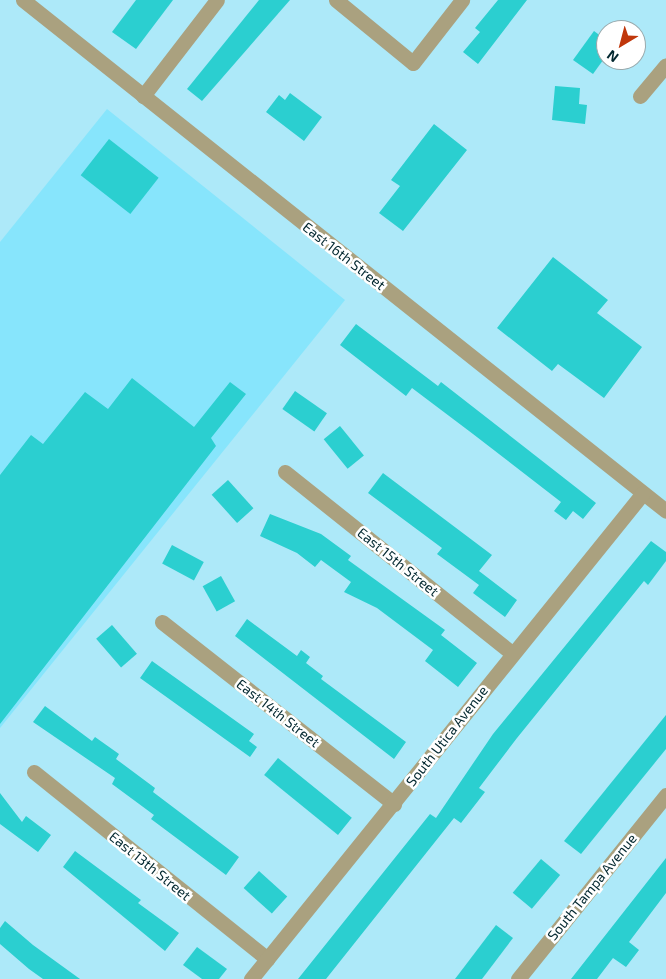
<!DOCTYPE html>
<style>
body{margin:0}
#map{position:relative;width:666px;height:979px;overflow:hidden;background:#ade9f9;font-family:"Exo 2",sans-serif}
div>[style]{position:absolute}
[style*='--x']{left:calc(var(--x)*1px);top:calc(var(--y)*1px);width:calc(var(--w)*1px);rotate:calc(var(--a)*1deg)}
.built>*{inset:0;background:#87e5fc}
.building>*{inset:0;background:#2bcfd0;transform-origin:0 0}
.minor>*{height:15px;margin:-7.5px;padding:0 7.5px;transform-origin:7.5px;border-radius:7.5px;background:#aaa17f}
span{translate:-50% -50%;white-space:nowrap;text-align:center;line-height:1.15;-webkit-text-stroke:5px #fff;paint-order:stroke}
.street-label{font-size:14px;color:#02272f}
.north{position:absolute;left:596px;top:20px;width:50px;height:50px;box-sizing:border-box;background:#fff;border:1px solid #9aa9ac;border-radius:50%;rotate:217deg;font-size:14px;font-weight:700;line-height:20px;text-align:center;color:#02272f}
.north::after{content:'';display:block;margin:auto;width:18px;height:22px;background:#c0370b;clip-path:polygon(50% 0,100% 100%,50% 72%,0 100%)}
</style>
<div id="map">
<div class="built">
<i style="clip-path:polygon(107px 109px,345px 300px,0 728px,0 242px)"></i>
</div>
<div class="building">
<i style="clip-path:polygon(136px 0,173px 0,136px 49px,112px 32px)"></i>
<i style="clip-path:polygon(259px 0,290px 0,202px 101px,187px 89px)"></i>
<i style="clip-path:polygon(498px 0,527px 0,478px 64px,463px 52px,480px 32px,475px 28px)"></i>
<i style="clip-path:polygon(594px 31px,606px 40px,606px 56px,593px 74px,573px 60px)"></i>
<i style="clip-path:polygon(555px 86px,580px 88px,579px 104px,587px 105px,585px 124px,552px 120px)"></i>
<i style="clip-path:polygon(290px 93px,322px 117px,304px 141px,266px 112px,279px 95px,285px 100px)"></i>
<i style="clip-path:polygon(434px 124px,467px 150px,403px 231px,379px 213px,400px 186px,391px 180px)"></i>
<i style="left:109px;top:139px;width:63px;height:46px;rotate:38deg"></i>
<i style="clip-path:polygon(553px 257px,608px 300px,597px 313px,642px 347px,604px 398px,558px 364px,552px 371px,497px 328px)"></i>
<i style="clip-path:polygon(356px 324px,438px 386px,441px 382px,596px 503px,583px 519px,573px 511px,566px 520px,554px 511px,561px 502px,473px 434px,412px 388px,406px 396px,340px 345px)"></i>
<i style="clip-path:polygon(132px 378px,194px 427px,230px 382px,246px 394px,211px 438px,216px 446px,0 724px,0 475px,31px 435px,43px 444px,85px 392px,108px 409px)"></i>
<i style="left:295px;top:391px;width:39px;height:22px;rotate:35deg"></i>
<i style="left:340px;top:426px;width:38px;height:21px;rotate:51deg"></i>
<i style="clip-path:polygon(383px 473px,492px 555px,479px 571px,517px 600px,505px 617px,473px 593px,479px 585px,437px 554px,442px 548px,368px 493px)"></i>
<i style="left:228px;top:480px;width:38px;height:22px;rotate:48deg"></i>
<i style="clip-path:polygon(270px 514px,321px 534px,351px 556px,348px 560px,445px 630px,441px 635px,477px 663px,458px 687px,425px 661px,433px 650px,377px 608px,344px 592px,351px 582px,321px 560px,315px 567px,297px 553px,260px 536px)"></i>
<i style="clip-path:polygon(651px 541px,666px 552px,666px 561px,648px 585px,644px 581px,517px 738px,479px 788px,485px 792px,461px 823px,454px 818px,326px 979px,298px 979px,430px 814px,436px 818px,493px 734px)"></i>
<i style="left:172px;top:545px;width:36px;height:21px;rotate:28deg"></i>
<i style="left:221px;top:576px;width:29px;height:21px;rotate:61deg"></i>
<i style="clip-path:polygon(247px 619px,297px 656px,301px 650px,310px 657px,306px 663px,323px 676px,321px 679px,406px 742px,394px 759px,235px 636px)"></i>
<i style="left:112px;top:625px;width:38px;height:21px;rotate:49deg"></i>
<i style="clip-path:polygon(152px 661px,254px 734px,249px 741px,257px 747px,250px 757px,140px 678px)"></i>
<i style="clip-path:polygon(45px 706px,92px 741px,95px 737px,119px 754px,116px 759px,155px 788px,153px 792px,239px 857px,226px 875px,151px 819px,154px 815px,112px 784px,115px 778px,33px 722px)"></i>
<i style="clip-path:polygon(666px 715px,666px 749px,581px 854px,564px 841px)"></i>
<i style="left:278px;top:758px;width:95px;height:22px;rotate:39deg"></i>
<i style="clip-path:polygon(0 793px,22px 822px,26px 816px,51px 835px,38px 852px,0 824px)"></i>
<i style="clip-path:polygon(75px 851px,141px 900px,138px 903px,179px 933px,165px 951px,63px 867px)"></i>
<i style="clip-path:polygon(666px 858px,666px 893px,629px 942px,639px 950px,626px 967px,613px 958px,597px 979px,571px 979px)"></i>
<i style="left:541px;top:859px;width:25px;height:44px;rotate:40deg"></i>
<i style="left:259px;top:871px;width:38px;height:23px;rotate:42deg"></i>
<i style="clip-path:polygon(5px 921px,33px 945px,80px 979px,43px 979px,29px 969px,0 944px,0 928px)"></i>
<i style="clip-path:polygon(496px 925px,513px 938px,482px 979px,455px 979px)"></i>
<i style="clip-path:polygon(197px 947px,227px 969px,219px 979px,202px 979px,183px 965px)"></i>
</div>
<div class="minor">
<i style="--x:23;--y:0;--w:821;--a:38.47"></i>
<i style="--x:336;--y:0;--w:99;--a:39.3"></i>
<i style="--x:413;--y:63;--w:80;--a:-52.1"></i>
<i style="--x:143;--y:96;--w:121;--a:-52.4"></i>
<i style="--x:640;--y:96;--w:40;--a:-50"></i>
<i style="--x:285;--y:472;--w:290;--a:38.6"></i>
<i style="--x:162;--y:622;--w:295;--a:38.1"></i>
<i style="--x:34;--y:772;--w:299;--a:38.7"></i>
<i style="--x:251;--y:979;--w:624;--a:-51.11"></i>
<i style="--x:518;--y:979;--w:236;--a:-51.2"></i>
</div>
<div class="street-label">
<span style="left:344px;top:256px;rotate:38deg">East 16th Street</span>
<span style="left:398px;top:562px;rotate:39deg">East 15th Street</span>
<span style="left:278px;top:713px;rotate:38deg">East 14th Street</span>
<span style="left:447px;top:736px;rotate:-52deg">South Utica Avenue</span>
<span style="left:150px;top:866px;rotate:39deg">East 13th Street</span>
<span style="left:592px;top:887px;rotate:-51deg">South Tampa Avenue</span>
</div>
<div class="north">N</div>
</div>
